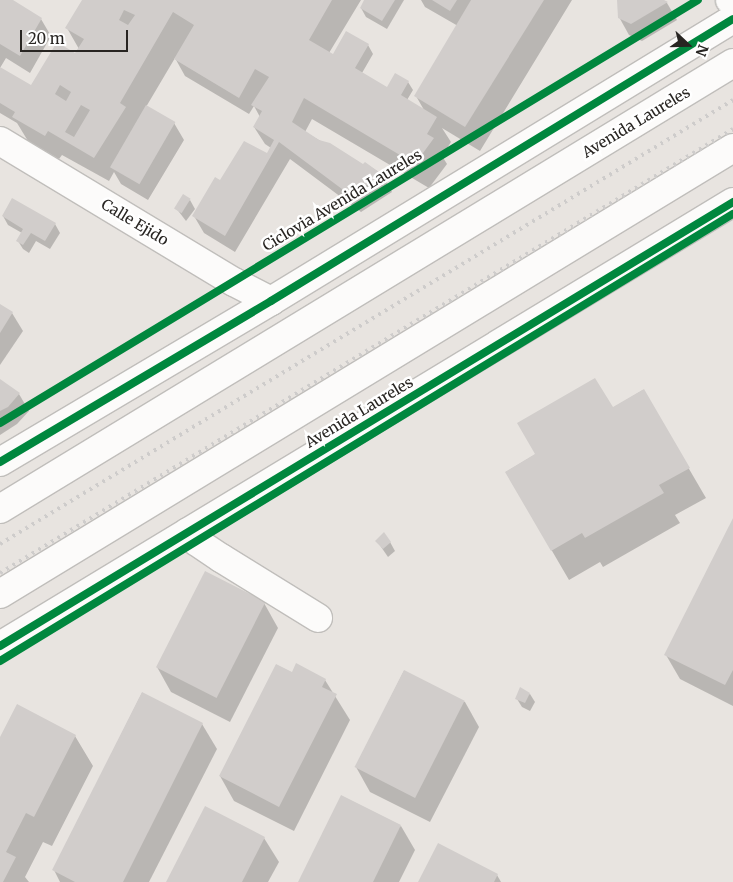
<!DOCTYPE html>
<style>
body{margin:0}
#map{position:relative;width:733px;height:882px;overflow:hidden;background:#e8e4e0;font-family:Merriweather,serif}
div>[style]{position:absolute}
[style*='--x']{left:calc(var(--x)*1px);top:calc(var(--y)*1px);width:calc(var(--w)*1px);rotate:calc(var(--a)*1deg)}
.shadow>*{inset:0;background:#0003}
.building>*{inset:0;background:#d1cdcb;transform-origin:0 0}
.roads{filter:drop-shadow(1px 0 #c0bebb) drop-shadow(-1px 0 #c0bebb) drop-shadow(0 1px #c0bebb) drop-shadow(0 -1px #c0bebb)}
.minor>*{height:28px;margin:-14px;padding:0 14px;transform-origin:14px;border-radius:14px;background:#fcfbfa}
.major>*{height:28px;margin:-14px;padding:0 14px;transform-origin:14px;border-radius:14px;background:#fcfbfa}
.rail>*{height:4px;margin-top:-2px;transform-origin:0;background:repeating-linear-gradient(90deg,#cecccb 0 2.5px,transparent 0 7.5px)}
.cycleway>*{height:8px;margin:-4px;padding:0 4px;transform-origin:4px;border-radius:4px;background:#00873e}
span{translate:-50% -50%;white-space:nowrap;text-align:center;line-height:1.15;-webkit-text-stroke:5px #fff;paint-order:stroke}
.street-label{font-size:15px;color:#282522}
.north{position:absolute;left:663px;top:20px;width:50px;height:50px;-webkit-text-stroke:4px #fff;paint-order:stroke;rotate:111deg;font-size:14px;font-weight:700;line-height:20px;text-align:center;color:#282522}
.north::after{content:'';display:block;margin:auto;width:18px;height:22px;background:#282522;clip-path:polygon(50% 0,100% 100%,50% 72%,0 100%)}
.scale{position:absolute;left:20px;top:30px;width:108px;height:22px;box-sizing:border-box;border:2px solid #282522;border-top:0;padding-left:6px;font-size:15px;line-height:18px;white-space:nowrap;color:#282522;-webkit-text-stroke:4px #fff;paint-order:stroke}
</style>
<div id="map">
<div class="shadow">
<i style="clip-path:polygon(0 0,11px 0,41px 19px,51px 36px,30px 73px,6px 58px,0 68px)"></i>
<i style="clip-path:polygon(83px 0,361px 0,329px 53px,333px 55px,368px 45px,373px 54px,362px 73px,388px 89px,408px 82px,413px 90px,407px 100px,424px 110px,416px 96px,458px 26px,425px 7px,421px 0,572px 0,480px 151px,442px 128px,451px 142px,442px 156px,447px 164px,429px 188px,312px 119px,305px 132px,364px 166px,365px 163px,383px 175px,392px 192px,361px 212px,290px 159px,235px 252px,204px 233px,194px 216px,220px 182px,268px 155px,271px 148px,265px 144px,254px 127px,260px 117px,254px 106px,249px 114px,185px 76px,175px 58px,146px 107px,174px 123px,184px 140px,148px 200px,121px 184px,114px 172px,109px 181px,62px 155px,59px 159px,28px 141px,17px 123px,0 113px,0 69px,32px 87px,76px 55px,79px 49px,67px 28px)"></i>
<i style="clip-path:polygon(366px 0,404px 0,387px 29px,366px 17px,361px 8px)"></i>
<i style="clip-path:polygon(618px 0,662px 0,667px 3px,677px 20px,642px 41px,629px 35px,619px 17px)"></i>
<i style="clip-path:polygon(190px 200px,195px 209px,186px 221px,176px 208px)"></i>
<i style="clip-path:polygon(3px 216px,55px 224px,60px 233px,50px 249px,36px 241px,29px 253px,23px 249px,18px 241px,22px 233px,8px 225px)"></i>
<i style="clip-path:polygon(0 306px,12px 313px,23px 331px,0 365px)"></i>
<i style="clip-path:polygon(0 381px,19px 394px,29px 411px,17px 424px,0 435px)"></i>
<i style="clip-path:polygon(643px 390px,706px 498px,675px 515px,680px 523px,603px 567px,600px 562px,569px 580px,506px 472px)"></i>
<i style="clip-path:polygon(733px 521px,733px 706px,680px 679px,666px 655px)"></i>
<i style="clip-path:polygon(377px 541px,390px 542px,395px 551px,388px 557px)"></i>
<i style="clip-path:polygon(264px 603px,278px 628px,230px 722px,171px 692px,157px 667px)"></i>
<i style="clip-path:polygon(404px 671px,465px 702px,479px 727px,430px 822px,370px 792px,356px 767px)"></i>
<i style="clip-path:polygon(292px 673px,325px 680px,350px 720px,294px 831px,234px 801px,220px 776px)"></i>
<i style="clip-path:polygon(142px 693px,202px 724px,217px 749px,149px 882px,60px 882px,54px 870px)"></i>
<i style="clip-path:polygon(530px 694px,535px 702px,530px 711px,522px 707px,517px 699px)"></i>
<i style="clip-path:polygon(75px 736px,93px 766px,52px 846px,43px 842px,25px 877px,29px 882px,0 882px,0 740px)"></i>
<i style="clip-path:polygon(401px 826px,415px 850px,399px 882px,299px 882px)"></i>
<i style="clip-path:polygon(264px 838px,279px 862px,268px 882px,168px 882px)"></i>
<i style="clip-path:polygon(497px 875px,501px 882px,420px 882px)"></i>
</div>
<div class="building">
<i style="clip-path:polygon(0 0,13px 0,42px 18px,20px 56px,0 44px)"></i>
<i style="clip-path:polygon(evenodd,82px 0,332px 0,309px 40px,333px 54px,346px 31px,369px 44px,355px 68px,387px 87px,395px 73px,409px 81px,401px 95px,437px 117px,427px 134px,434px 138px,415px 164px,304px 98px,292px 122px,319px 140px,330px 143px,363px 164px,365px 162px,383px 175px,350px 195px,279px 142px,225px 236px,192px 216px,215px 177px,220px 180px,244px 141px,267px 153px,274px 140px,253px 127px,262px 111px,251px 105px,269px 77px,255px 69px,239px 98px,174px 59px,194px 25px,173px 12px,120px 103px,126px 107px,94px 158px,48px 131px,45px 136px,12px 117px,15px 112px,0 103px,0 67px,31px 85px,57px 42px,75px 53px,84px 39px,65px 28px,82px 0,124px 10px,135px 15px,128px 25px,119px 20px,124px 10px,82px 0,60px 85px,71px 92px,66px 101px,55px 94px,60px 85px,82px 0,81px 105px,90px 110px,74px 137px,65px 132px,81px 105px)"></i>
<i style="clip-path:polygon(364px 0,395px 0,382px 21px,360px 8px)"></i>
<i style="clip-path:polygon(432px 0,457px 0,450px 11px)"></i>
<i style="clip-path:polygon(471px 0,544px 0,465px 127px,414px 96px)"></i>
<i style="clip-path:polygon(617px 0,664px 0,668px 2px,631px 24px,618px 18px)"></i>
<i style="left:146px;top:105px;width:34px;height:72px;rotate:30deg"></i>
<i style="left:183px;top:194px;width:9px;height:17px;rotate:32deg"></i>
<i style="clip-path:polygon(12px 198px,56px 223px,45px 241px,31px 233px,23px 245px,16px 241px,23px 229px,2px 216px)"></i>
<i style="clip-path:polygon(0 304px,13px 312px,0 333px)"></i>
<i style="clip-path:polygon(595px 378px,613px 407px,644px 389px,690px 468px,659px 485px,664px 493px,585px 538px,582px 533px,551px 551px,505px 472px,535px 454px,517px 423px)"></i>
<i style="clip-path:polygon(0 379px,20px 393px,8px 407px,0 411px)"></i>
<i style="clip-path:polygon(733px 518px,733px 670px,725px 685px,664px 655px)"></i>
<i style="clip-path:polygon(384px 532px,391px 542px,383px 549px,375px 541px)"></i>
<i style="left:205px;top:571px;width:68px;height:108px;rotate:27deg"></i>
<i style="clip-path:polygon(296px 663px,326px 679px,322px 687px,337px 694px,279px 807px,219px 776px,276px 664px,292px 672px)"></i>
<i style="left:404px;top:670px;width:68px;height:109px;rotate:27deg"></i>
<i style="clip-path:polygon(520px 687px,530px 693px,525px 703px,515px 699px)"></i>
<i style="clip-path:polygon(142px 692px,203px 723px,123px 882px,75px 882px,52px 870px)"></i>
<i style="clip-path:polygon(17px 704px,76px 735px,34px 817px,26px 813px,6px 852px,16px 857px,3px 882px,0 882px,0 737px)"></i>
<i style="clip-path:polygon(341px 795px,401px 825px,373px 882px,298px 882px)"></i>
<i style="clip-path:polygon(205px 806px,265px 837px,242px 882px,166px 882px)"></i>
<i style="clip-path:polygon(438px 843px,498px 874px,494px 882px,418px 882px)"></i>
</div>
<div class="roads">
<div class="minor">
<i style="--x:730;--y:0;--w:4;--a:34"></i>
<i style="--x:0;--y:141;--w:273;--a:31.1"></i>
<i style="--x:234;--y:282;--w:42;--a:27.2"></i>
<i style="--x:188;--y:532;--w:13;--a:48"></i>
<i style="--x:197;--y:542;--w:29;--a:34"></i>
<i style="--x:221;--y:558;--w:114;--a:31.7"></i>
</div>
<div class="major">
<i style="--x:0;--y:462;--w:315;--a:-30.7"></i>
<i style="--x:271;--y:301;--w:541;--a:-31.4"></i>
<i style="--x:0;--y:509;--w:858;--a:-31.32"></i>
<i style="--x:0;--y:594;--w:858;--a:-31.32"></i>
<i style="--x:0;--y:646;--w:857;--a:-31.2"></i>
</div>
</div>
<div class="rail">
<i style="--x:0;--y:544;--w:857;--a:-31.2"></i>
<i style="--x:0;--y:573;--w:857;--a:-31.2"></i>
</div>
<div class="cycleway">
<i style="--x:0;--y:423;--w:816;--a:-31.22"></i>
<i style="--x:0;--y:462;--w:315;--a:-30.7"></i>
<i style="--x:271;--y:301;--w:541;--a:-31.4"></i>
<i style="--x:0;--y:646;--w:857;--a:-31.2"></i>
<i style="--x:0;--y:661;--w:859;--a:-31.38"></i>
</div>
<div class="street-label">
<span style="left:636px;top:122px;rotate:-31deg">Avenida Laureles</span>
<span style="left:342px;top:200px;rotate:-31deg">Ciclovia Avenida Laureles</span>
<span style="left:135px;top:222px;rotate:31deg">Calle Ejido</span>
<span style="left:359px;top:412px;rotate:-31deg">Avenida Laureles</span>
</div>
<div class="north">N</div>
<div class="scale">20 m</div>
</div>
